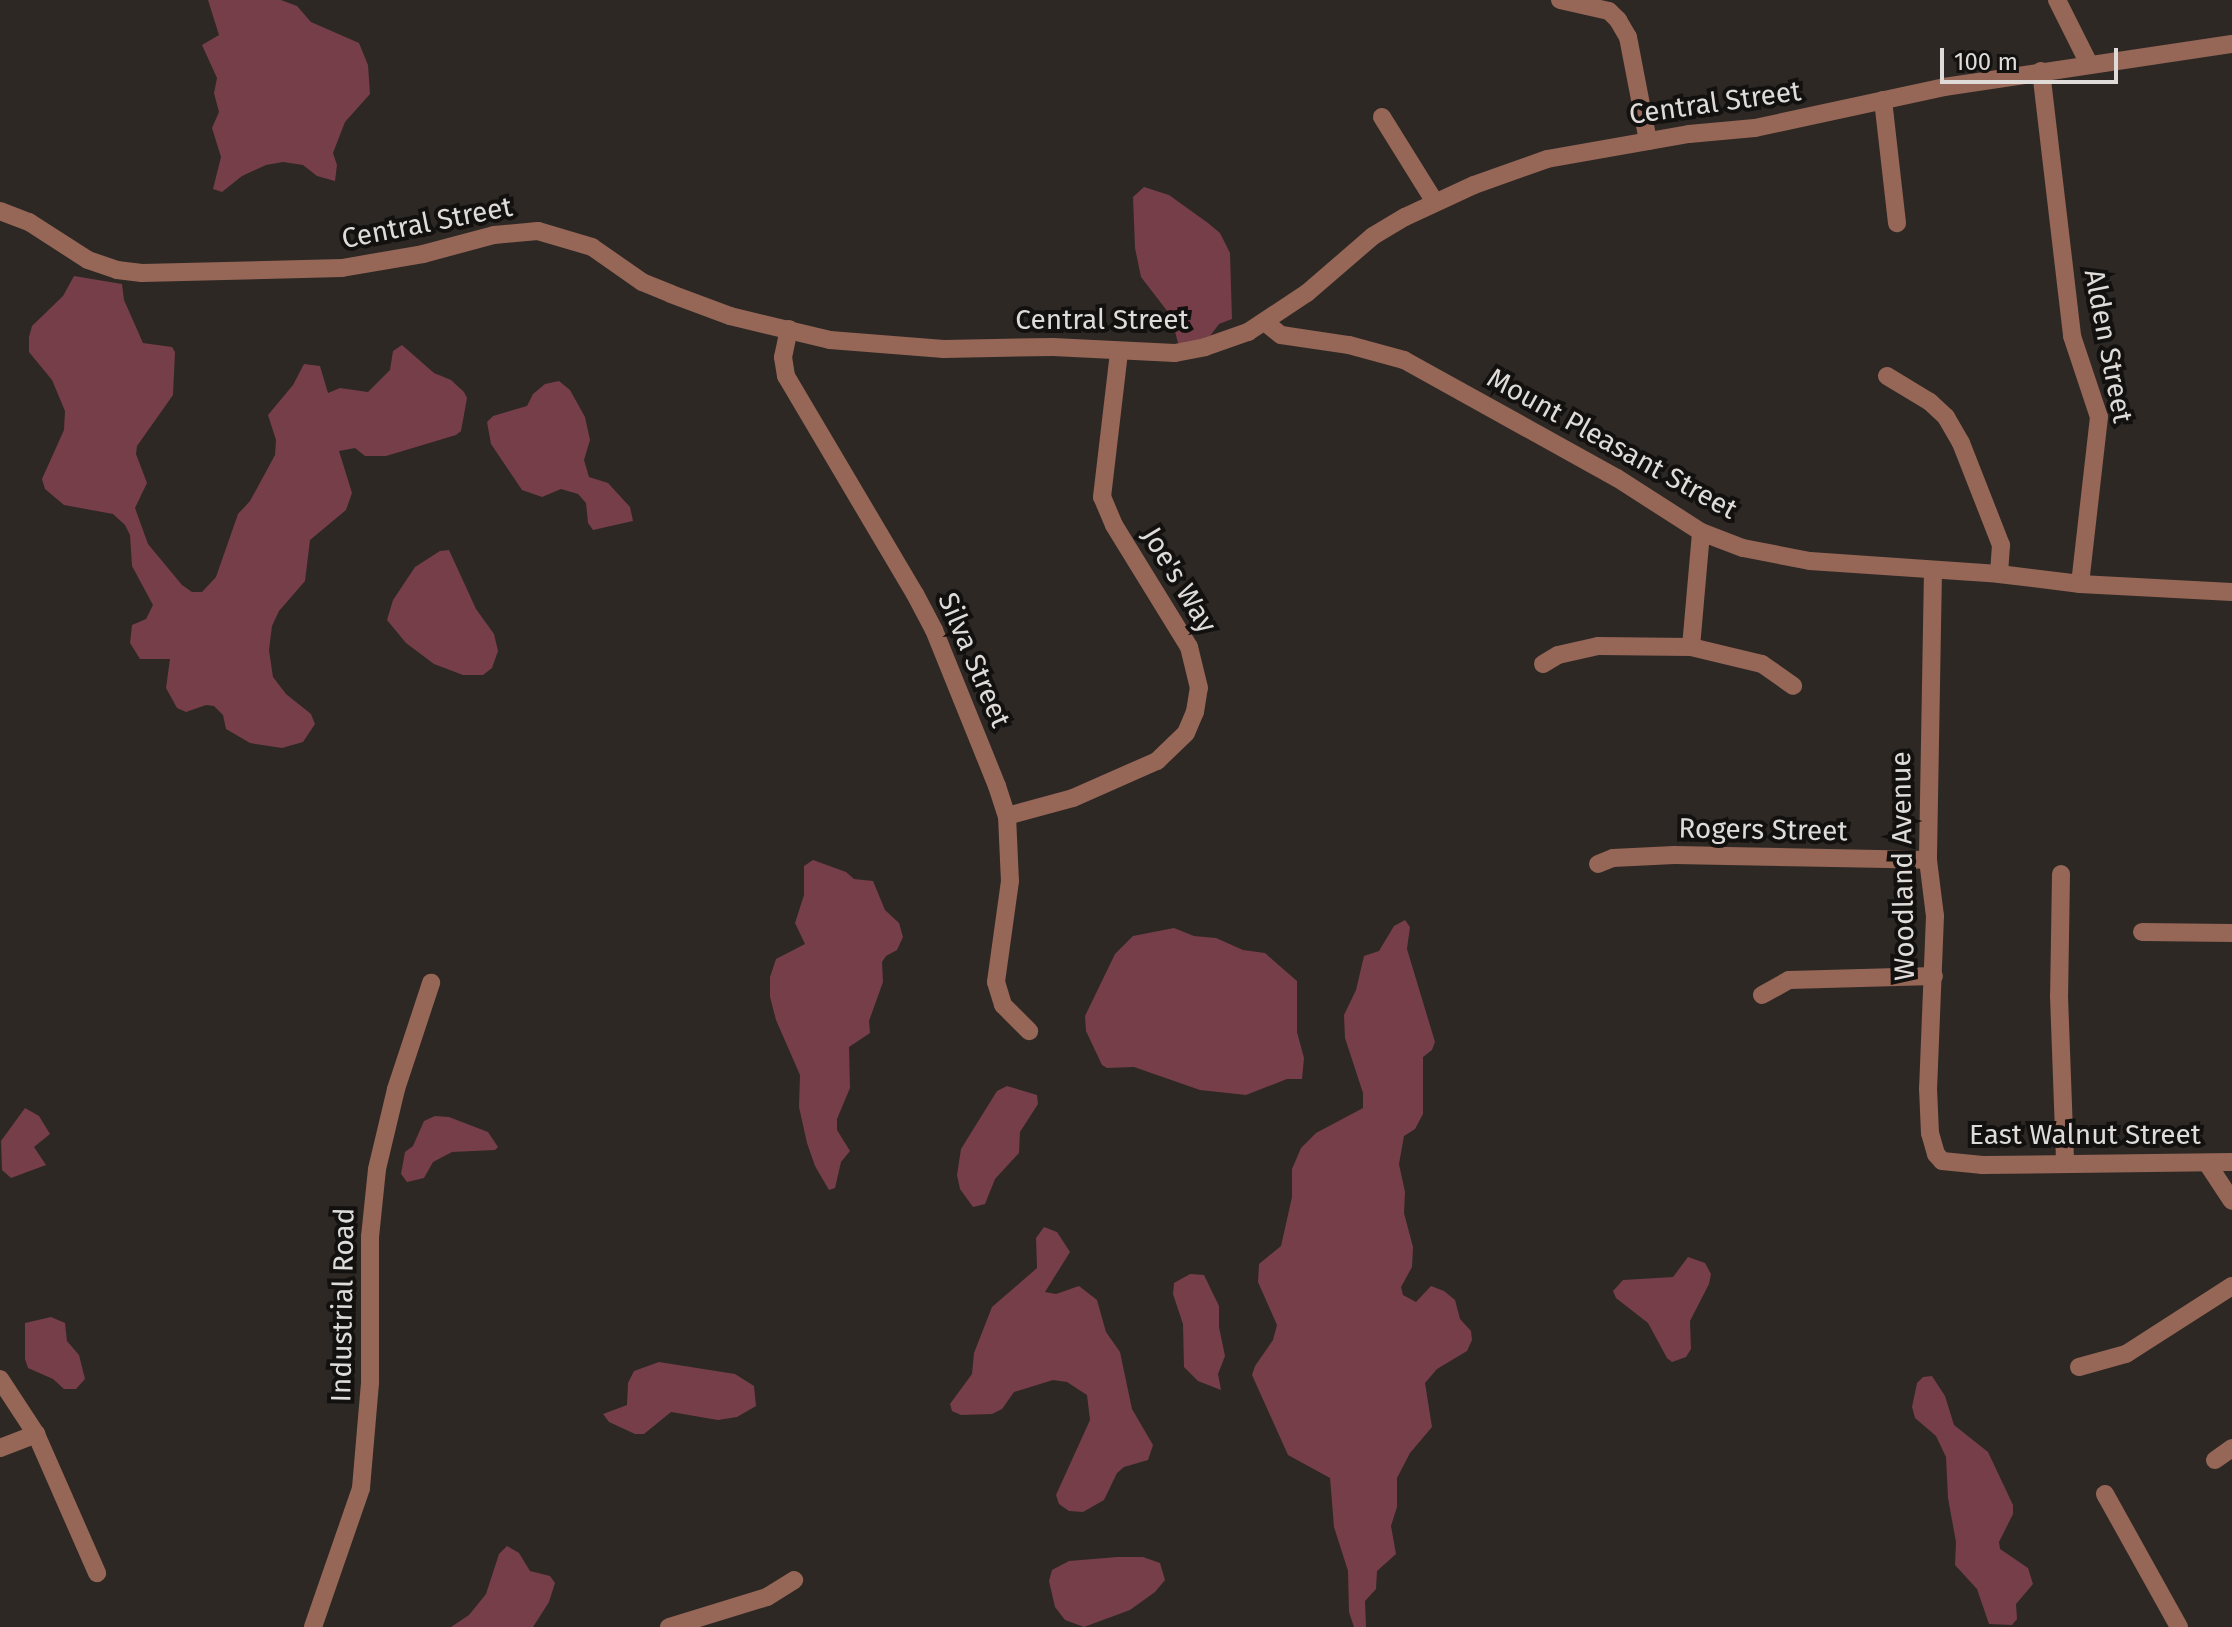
<!DOCTYPE html>
<style>
body{margin:0}
#map{position:relative;width:2232px;height:1627px;overflow:hidden;background:#2d2824;font-family:"Fira Sans",sans-serif}
div>[style]{position:absolute}
[style*='--x']{left:calc(var(--x)*1px);top:calc(var(--y)*1px);width:calc(var(--w)*1px);rotate:calc(var(--a)*1deg)}
.green>*{inset:0;background:#753e48}
.minor>*{height:18px;margin:-9px;padding:0 9px;transform-origin:9px;border-radius:9px;background:#966657}
span{translate:-50% -50%;white-space:nowrap;text-align:center;line-height:1.15;-webkit-text-stroke:8px #13110f;paint-order:stroke}
.street-label{font-size:28px;color:#dedbd9}
.scale{position:absolute;left:1940px;top:48px;width:178px;height:36px;box-sizing:border-box;border:4px solid #dedbd9;border-top:0;padding-left:10px;font-size:24px;line-height:28px;white-space:nowrap;color:#dedbd9;-webkit-text-stroke:6px #13110f;paint-order:stroke}
</style>
<div id="map">
<div class="green">
<i style="clip-path:polygon(208px 0,281px 0,297px 6px,311px 22px,359px 43px,368px 65px,370px 94px,345px 122px,333px 153px,337px 165px,335px 181px,317px 176px,303px 165px,283px 162px,266px 165px,242px 176px,222px 192px,213px 189px,221px 157px,212px 128px,219px 112px,214px 93px,217px 78px,202px 45px,219px 35px)"></i>
<i style="clip-path:polygon(1144px 187px,1169px 195px,1208px 223px,1220px 233px,1230px 253px,1232px 319px,1219px 324px,1210px 336px,1188px 344px,1178px 343px,1171px 316px,1141px 277px,1135px 248px,1133px 197px)"></i>
<i style="clip-path:polygon(74px 276px,122px 284px,124px 300px,143px 343px,172px 347px,175px 352px,173px 395px,137px 446px,136px 454px,147px 483px,135px 508px,148px 544px,182px 585px,192px 592px,202px 592px,216px 577px,238px 514px,250px 501px,275px 455px,276px 440px,268px 415px,293px 385px,304px 364px,320px 366px,328px 393px,340px 388px,368px 392px,390px 370px,393px 351px,402px 345px,434px 373px,451px 380px,464px 392px,467px 398px,461px 431px,456px 435px,386px 456px,365px 456px,355px 448px,339px 451px,352px 493px,346px 510px,310px 540px,305px 581px,279px 611px,272px 626px,269px 650px,273px 677px,286px 694px,311px 714px,315px 724px,303px 742px,282px 748px,250px 743px,226px 729px,223px 715px,214px 706px,206px 705px,186px 712px,177px 708px,166px 688px,170px 659px,140px 659px,130px 643px,132px 625px,146px 619px,153px 605px,132px 566px,130px 535px,125px 525px,113px 514px,64px 505px,45px 489px,42px 479px,64px 430px,65px 411px,52px 380px,29px 352px,29px 337px,32px 326px,63px 296px)"></i>
<i style="clip-path:polygon(559px 381px,570px 390px,585px 417px,590px 440px,584px 460px,589px 477px,608px 483px,630px 507px,633px 521px,593px 530px,588px 523px,586px 503px,578px 494px,561px 489px,542px 497px,522px 490px,491px 444px,487px 422px,493px 416px,527px 406px,533px 394px,545px 384px)"></i>
<i style="clip-path:polygon(449px 550px,476px 609px,494px 634px,498px 651px,492px 668px,483px 675px,463px 675px,434px 664px,406px 643px,387px 620px,393px 600px,415px 567px,440px 551px)"></i>
<i style="clip-path:polygon(813px 860px,846px 872px,854px 879px,873px 881px,885px 910px,899px 923px,903px 937px,897px 950px,886px 956px,882px 962px,883px 982px,869px 1021px,870px 1033px,849px 1047px,850px 1088px,837px 1119px,837px 1130px,850px 1151px,841px 1162px,835px 1188px,829px 1190px,815px 1166px,807px 1143px,799px 1107px,800px 1075px,776px 1020px,770px 997px,770px 977px,776px 959px,805px 944px,795px 923px,804px 895px,804px 866px)"></i>
<i style="clip-path:polygon(1405px 920px,1410px 927px,1407px 949px,1435px 1042px,1432px 1050px,1423px 1057px,1423px 1114px,1415px 1129px,1404px 1136px,1399px 1164px,1405px 1192px,1404px 1213px,1413px 1247px,1412px 1267px,1401px 1287px,1403px 1295px,1416px 1302px,1431px 1286px,1444px 1291px,1455px 1300px,1460px 1319px,1471px 1331px,1472px 1340px,1467px 1351px,1437px 1369px,1425px 1383px,1432px 1427px,1410px 1453px,1397px 1478px,1397px 1507px,1391px 1526px,1396px 1554px,1377px 1571px,1376px 1589px,1365px 1601px,1366px 1627px,1354px 1627px,1349px 1612px,1348px 1571px,1334px 1527px,1330px 1478px,1288px 1455px,1252px 1375px,1255px 1366px,1273px 1340px,1277px 1325px,1258px 1282px,1259px 1264px,1281px 1246px,1292px 1197px,1292px 1169px,1301px 1148px,1316px 1133px,1363px 1108px,1363px 1093px,1345px 1038px,1344px 1015px,1356px 990px,1364px 956px,1379px 951px,1394px 926px)"></i>
<i style="clip-path:polygon(1174px 928px,1194px 936px,1216px 938px,1243px 950px,1265px 953px,1297px 981px,1297px 1032px,1304px 1058px,1302px 1079px,1287px 1079px,1246px 1095px,1200px 1090px,1134px 1067px,1107px 1068px,1102px 1065px,1086px 1031px,1085px 1016px,1115px 954px,1133px 936px)"></i>
<i style="clip-path:polygon(1007px 1086px,1037px 1095px,1038px 1104px,1020px 1132px,1019px 1153px,995px 1179px,985px 1204px,973px 1207px,960px 1189px,957px 1175px,961px 1149px,997px 1091px)"></i>
<i style="clip-path:polygon(25px 1108px,39px 1116px,50px 1134px,34px 1147px,46px 1165px,11px 1178px,2px 1170px,1px 1141px)"></i>
<i style="clip-path:polygon(435px 1116px,449px 1117px,488px 1132px,498px 1147px,495px 1150px,452px 1152px,433px 1162px,424px 1178px,407px 1182px,401px 1174px,405px 1152px,413px 1146px,424px 1121px)"></i>
<i style="clip-path:polygon(1044px 1227px,1057px 1232px,1070px 1252px,1045px 1292px,1056px 1294px,1079px 1286px,1097px 1300px,1106px 1332px,1120px 1352px,1132px 1409px,1153px 1445px,1148px 1460px,1124px 1467px,1117px 1473px,1104px 1500px,1083px 1512px,1069px 1511px,1059px 1504px,1056px 1495px,1090px 1420px,1087px 1395px,1067px 1382px,1053px 1380px,1014px 1392px,1002px 1409px,992px 1414px,961px 1415px,952px 1411px,950px 1404px,972px 1374px,974px 1353px,992px 1307px,1037px 1268px,1036px 1238px)"></i>
<i style="clip-path:polygon(1688px 1257px,1705px 1263px,1711px 1274px,1709px 1284px,1690px 1321px,1691px 1349px,1686px 1357px,1672px 1362px,1667px 1358px,1648px 1323px,1616px 1298px,1613px 1291px,1623px 1280px,1673px 1277px)"></i>
<i style="clip-path:polygon(1190px 1274px,1204px 1275px,1219px 1306px,1219px 1327px,1225px 1356px,1218px 1374px,1221px 1390px,1198px 1381px,1184px 1367px,1183px 1324px,1173px 1294px,1174px 1283px)"></i>
<i style="clip-path:polygon(51px 1317px,65px 1323px,67px 1341px,79px 1355px,85px 1379px,76px 1389px,64px 1389px,53px 1379px,28px 1368px,25px 1359px,25px 1323px)"></i>
<i style="clip-path:polygon(659px 1362px,735px 1374px,754px 1386px,756px 1406px,737px 1417px,718px 1420px,671px 1412px,644px 1434px,635px 1434px,609px 1422px,603px 1414px,627px 1405px,628px 1383px,634px 1371px)"></i>
<i style="clip-path:polygon(1932px 1376px,1945px 1396px,1954px 1425px,1988px 1452px,2013px 1505px,2013px 1514px,1999px 1542px,2000px 1549px,2028px 1568px,2033px 1584px,2016px 1604px,2017px 1619px,2012px 1625px,1989px 1624px,1977px 1589px,1955px 1565px,1956px 1542px,1948px 1498px,1946px 1457px,1936px 1436px,1915px 1418px,1912px 1407px,1917px 1383px,1923px 1377px)"></i>
<i style="clip-path:polygon(507px 1546px,519px 1553px,530px 1571px,550px 1576px,555px 1583px,549px 1602px,533px 1627px,451px 1627px,469px 1615px,486px 1594px,499px 1554px)"></i>
<i style="clip-path:polygon(1117px 1557px,1143px 1557px,1160px 1563px,1165px 1580px,1155px 1592px,1130px 1610px,1084px 1627px,1065px 1620px,1055px 1607px,1049px 1581px,1052px 1570px,1069px 1561px)"></i>
</div>
<div class="minor">
<i style="--x:1560;--y:0;--w:50;--a:12.7"></i>
<i style="--x:1609;--y:11;--w:13;--a:45"></i>
<i style="--x:1618;--y:20;--w:20;--a:60"></i>
<i style="--x:1628;--y:37;--w:106;--a:79.1"></i>
<i style="--x:2057;--y:0;--w:72;--a:63.4"></i>
<i style="--x:2041;--y:71;--w:267;--a:83.3"></i>
<i style="--x:2072;--y:336;--w:85;--a:71.6"></i>
<i style="--x:2099;--y:417;--w:168;--a:96.5"></i>
<i style="--x:1883;--y:100;--w:124;--a:83.5"></i>
<i style="--x:1382;--y:117;--w:100;--a:58.1"></i>
<i style="--x:0;--y:211;--w:31;--a:21"></i>
<i style="--x:29;--y:222;--w:70;--a:32.8"></i>
<i style="--x:88;--y:260;--w:31;--a:19"></i>
<i style="--x:117;--y:270;--w:25;--a:7"></i>
<i style="--x:142;--y:273;--w:200;--a:-1.4"></i>
<i style="--x:342;--y:268;--w:82;--a:-9.8"></i>
<i style="--x:423;--y:254;--w:73;--a:-15"></i>
<i style="--x:494;--y:235;--w:44;--a:-5.2"></i>
<i style="--x:538;--y:231;--w:56;--a:16.5"></i>
<i style="--x:592;--y:247;--w:61;--a:35"></i>
<i style="--x:642;--y:282;--w:31;--a:22"></i>
<i style="--x:671;--y:294;--w:63;--a:20.4"></i>
<i style="--x:730;--y:316;--w:103;--a:13.5"></i>
<i style="--x:830;--y:340;--w:114;--a:4.5"></i>
<i style="--x:944;--y:349;--w:109;--a:-1.1"></i>
<i style="--x:1053;--y:347;--w:122;--a:2.8"></i>
<i style="--x:1175;--y:353;--w:31;--a:-11"></i>
<i style="--x:1205;--y:347;--w:46;--a:-19.2"></i>
<i style="--x:1248;--y:332;--w:71;--a:-33.5"></i>
<i style="--x:1307;--y:293;--w:87;--a:-40.8"></i>
<i style="--x:1373;--y:236;--w:37;--a:-31"></i>
<i style="--x:1405;--y:217;--w:76;--a:-24.9"></i>
<i style="--x:1474;--y:185;--w:77;--a:-19.6"></i>
<i style="--x:1547;--y:159;--w:144;--a:-10"></i>
<i style="--x:1689;--y:134;--w:66;--a:-5.2"></i>
<i style="--x:1755;--y:128;--w:193;--a:-12.2"></i>
<i style="--x:1944;--y:87;--w:291;--a:-8.5"></i>
<i style="--x:1266;--y:323;--w:19;--a:39"></i>
<i style="--x:1281;--y:335;--w:69;--a:8.4"></i>
<i style="--x:1349;--y:345;--w:57;--a:15.3"></i>
<i style="--x:1404;--y:360;--w:244;--a:29"></i>
<i style="--x:1617;--y:478;--w:100;--a:32.7"></i>
<i style="--x:1701;--y:532;--w:45;--a:20.9"></i>
<i style="--x:1743;--y:548;--w:68;--a:11"></i>
<i style="--x:1810;--y:561;--w:189;--a:3.9"></i>
<i style="--x:1999;--y:574;--w:82;--a:7"></i>
<i style="--x:2080;--y:584;--w:152;--a:3"></i>
<i style="--x:789;--y:329;--w:29;--a:102"></i>
<i style="--x:783;--y:357;--w:19;--a:81"></i>
<i style="--x:786;--y:376;--w:253;--a:59.4"></i>
<i style="--x:915;--y:594;--w:41;--a:62.2"></i>
<i style="--x:934;--y:630;--w:168;--a:68"></i>
<i style="--x:997;--y:786;--w:32;--a:72"></i>
<i style="--x:1007;--y:816;--w:65;--a:87.4"></i>
<i style="--x:1010;--y:881;--w:102;--a:97.9"></i>
<i style="--x:996;--y:982;--w:24;--a:73"></i>
<i style="--x:1003;--y:1005;--w:37;--a:45"></i>
<i style="--x:1887;--y:376;--w:50;--a:31.2"></i>
<i style="--x:1930;--y:402;--w:22;--a:43"></i>
<i style="--x:1946;--y:417;--w:30;--a:60"></i>
<i style="--x:1961;--y:443;--w:110;--a:68.6"></i>
<i style="--x:2001;--y:545;--w:29;--a:94"></i>
<i style="--x:1933;--y:570;--w:290;--a:91"></i>
<i style="--x:1928;--y:860;--w:56;--a:82.9"></i>
<i style="--x:1935;--y:916;--w:172;--a:92.3"></i>
<i style="--x:1928;--y:1088;--w:45;--a:87.5"></i>
<i style="--x:1930;--y:1133;--w:22;--a:74"></i>
<i style="--x:1936;--y:1154;--w:9;--a:49"></i>
<i style="--x:1942;--y:1161;--w:41;--a:5.6"></i>
<i style="--x:1983;--y:1165;--w:249;--a:-0.7"></i>
<i style="--x:1691;--y:647;--w:115;--a:-85"></i>
<i style="--x:1543;--y:664;--w:17;--a:-31"></i>
<i style="--x:1558;--y:655;--w:41;--a:-12.7"></i>
<i style="--x:1598;--y:646;--w:93;--a:0.6"></i>
<i style="--x:1691;--y:647;--w:73;--a:13.5"></i>
<i style="--x:1762;--y:664;--w:38;--a:35"></i>
<i style="--x:1007;--y:816;--w:68;--a:-15.3"></i>
<i style="--x:1073;--y:798;--w:92;--a:-23.8"></i>
<i style="--x:1157;--y:761;--w:40;--a:-44"></i>
<i style="--x:1186;--y:733;--w:23;--a:-67"></i>
<i style="--x:1195;--y:712;--w:24;--a:-81"></i>
<i style="--x:1199;--y:688;--w:42;--a:-103.7"></i>
<i style="--x:1189;--y:647;--w:143;--a:-121.6"></i>
<i style="--x:1114;--y:525;--w:30;--a:-113"></i>
<i style="--x:1102;--y:497;--w:146;--a:-83.3"></i>
<i style="--x:1598;--y:864;--w:16;--a:-22"></i>
<i style="--x:1613;--y:858;--w:61;--a:-2.8"></i>
<i style="--x:1674;--y:855;--w:254;--a:1.1"></i>
<i style="--x:2061;--y:874;--w:122;--a:90.9"></i>
<i style="--x:2059;--y:996;--w:167;--a:87.9"></i>
<i style="--x:2142;--y:932;--w:90;--a:0.6"></i>
<i style="--x:1762;--y:995;--w:31;--a:-29"></i>
<i style="--x:1789;--y:980;--w:145;--a:-1.6"></i>
<i style="--x:2207;--y:1163;--w:45;--a:56.7"></i>
<i style="--x:2079;--y:1367;--w:49;--a:-15.5"></i>
<i style="--x:2126;--y:1354;--w:126;--a:-32.7"></i>
<i style="--x:0;--y:1379;--w:66;--a:56.8"></i>
<i style="--x:36;--y:1434;--w:152;--a:66.3"></i>
<i style="--x:0;--y:1448;--w:39;--a:-21"></i>
<i style="--x:2215;--y:1460;--w:21;--a:-35"></i>
<i style="--x:2105;--y:1494;--w:152;--a:60.9"></i>
<i style="--x:313;--y:1627;--w:147;--a:-70.9"></i>
<i style="--x:361;--y:1488;--w:106;--a:-85.1"></i>
<i style="--x:370;--y:1382;--w:145;--a:-90"></i>
<i style="--x:370;--y:1237;--w:68;--a:-84.1"></i>
<i style="--x:377;--y:1169;--w:82;--a:-76.6"></i>
<i style="--x:396;--y:1089;--w:112;--a:-71.7"></i>
<i style="--x:669;--y:1627;--w:102;--a:-17"></i>
<i style="--x:767;--y:1597;--w:32;--a:-32"></i>
</div>
<div class="street-label">
<span style="left:1715px;top:103px;rotate:-8deg">Central Street</span>
<span style="left:427px;top:223px;rotate:-11deg">Central Street</span>
<span style="left:1102px;top:320px">Central Street</span>
<span style="left:2108px;top:346px;rotate:79deg">Alden Street</span>
<span style="left:1612px;top:444px;rotate:29deg">Mount Pleasant Street</span>
<span style="left:1179px;top:580px;rotate:59deg">Joe's Way</span>
<span style="left:974px;top:660px;rotate:67deg">Silva Street</span>
<span style="left:1763px;top:830px;rotate:1deg">Rogers Street</span>
<span style="left:1903px;top:866px;rotate:-91deg">Woodland Avenue</span>
<span style="left:2085px;top:1135px">East Walnut Street</span>
<span style="left:343px;top:1305px;rotate:-89deg">Industrial Road</span>
</div>
<div class="scale">100 m</div>
</div>
